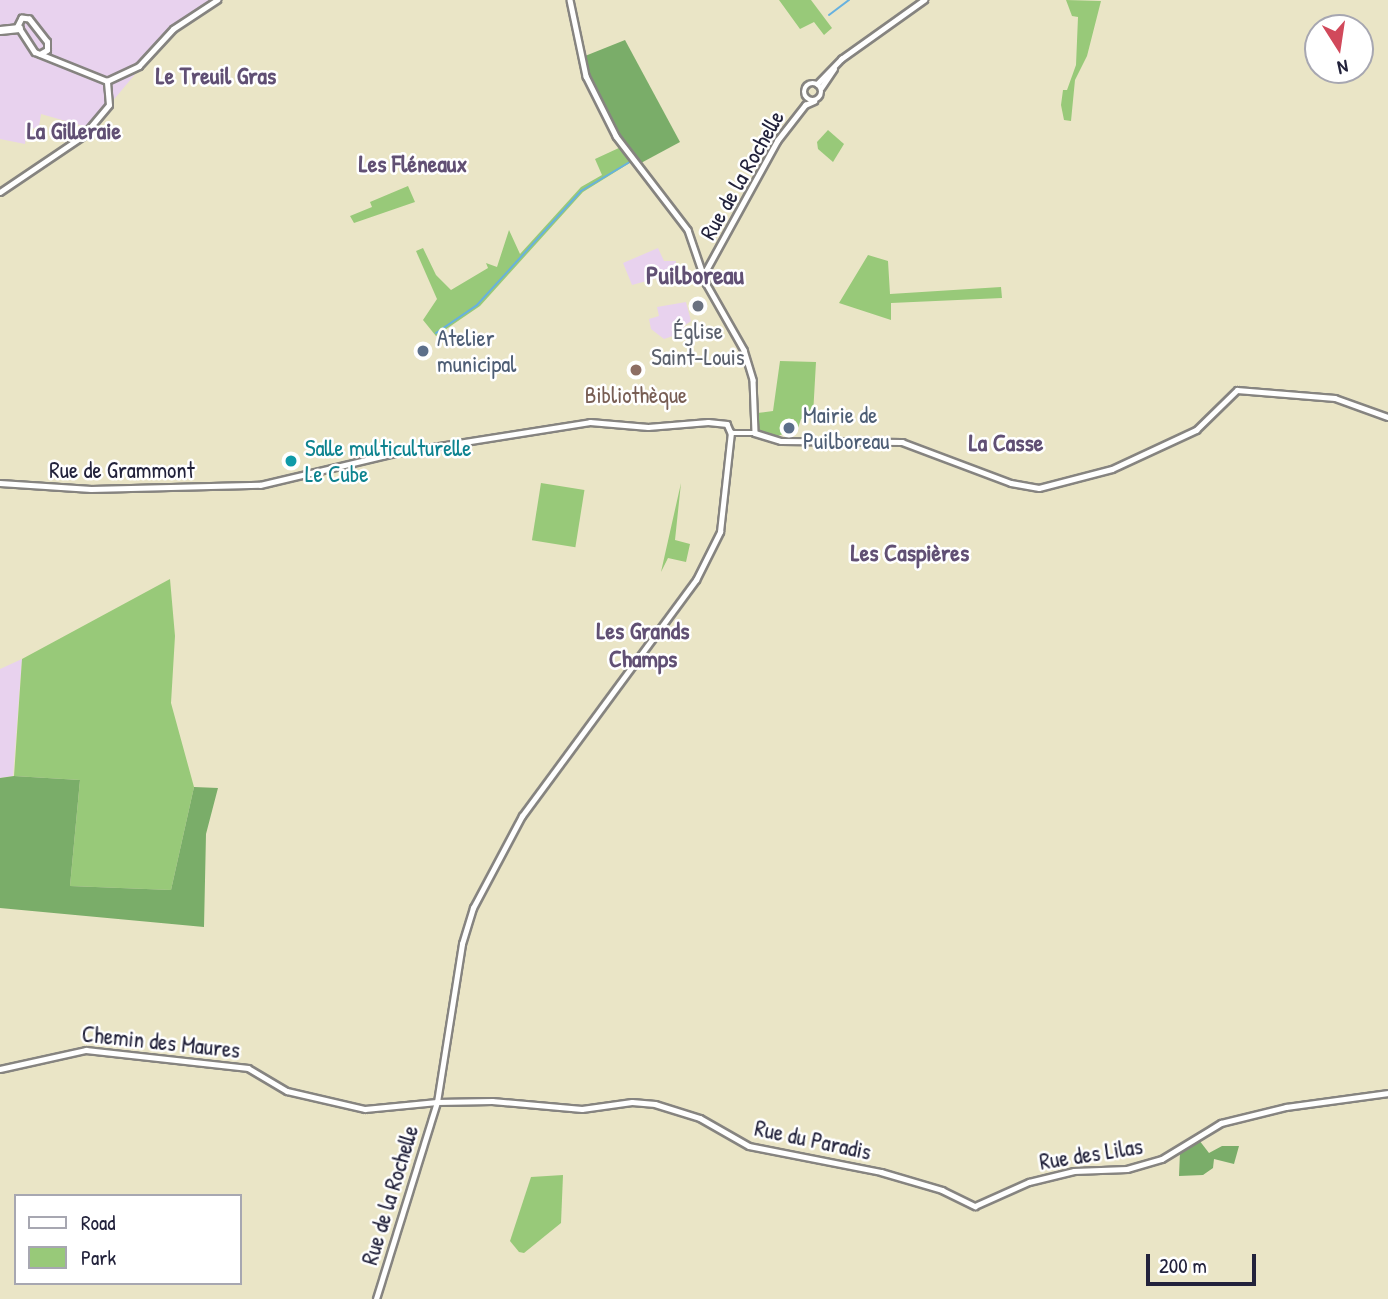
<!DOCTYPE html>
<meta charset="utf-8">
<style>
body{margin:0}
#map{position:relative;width:1388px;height:1299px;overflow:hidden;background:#eae5c6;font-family:"Patrick Hand",sans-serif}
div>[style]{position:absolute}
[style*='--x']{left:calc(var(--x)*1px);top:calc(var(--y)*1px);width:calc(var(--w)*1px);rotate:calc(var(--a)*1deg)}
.built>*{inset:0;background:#e8d2ee}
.green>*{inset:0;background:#98c979;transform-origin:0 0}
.forest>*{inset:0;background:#7aad69}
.stream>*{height:2px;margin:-1px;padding:0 1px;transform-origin:1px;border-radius:1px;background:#67b1df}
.roads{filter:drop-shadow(2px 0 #868480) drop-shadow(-2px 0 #868480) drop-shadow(0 2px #868480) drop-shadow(0 -2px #868480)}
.secondary>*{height:4.5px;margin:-2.25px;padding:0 2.25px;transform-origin:2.25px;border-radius:2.25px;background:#fff}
.secondary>.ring{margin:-2.25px;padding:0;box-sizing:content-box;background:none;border:4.5px solid #fff;border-radius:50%}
.highway>*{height:7px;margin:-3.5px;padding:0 3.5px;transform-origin:3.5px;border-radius:3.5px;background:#fff}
.dots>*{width:19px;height:19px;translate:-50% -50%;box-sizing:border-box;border:4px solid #fff;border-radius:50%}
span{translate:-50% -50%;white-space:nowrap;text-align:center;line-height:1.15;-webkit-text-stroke:5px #fff;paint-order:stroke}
.street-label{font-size:23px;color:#22223b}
.worship-label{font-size:23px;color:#5b616d}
.service-label{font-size:23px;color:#4e5e75}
.left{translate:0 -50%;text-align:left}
.education-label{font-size:23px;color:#785e54}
.culture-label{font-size:23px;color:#0d838f}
.neighbourhood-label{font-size:24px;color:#615074;font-weight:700}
.quarter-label{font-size:26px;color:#615074;font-weight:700}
.legend{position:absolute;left:14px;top:1194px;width:228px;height:91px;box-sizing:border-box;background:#fff;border:2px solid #a7a7b1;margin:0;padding:9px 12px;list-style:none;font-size:21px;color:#22223b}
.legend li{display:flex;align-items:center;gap:14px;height:35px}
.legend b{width:35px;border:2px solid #a7a7b1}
.north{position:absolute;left:1304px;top:14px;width:70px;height:70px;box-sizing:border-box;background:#fff;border:2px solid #a7a7b1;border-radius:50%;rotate:168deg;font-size:19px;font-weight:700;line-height:28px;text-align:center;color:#22223b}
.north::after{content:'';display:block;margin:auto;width:24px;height:32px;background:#d1495b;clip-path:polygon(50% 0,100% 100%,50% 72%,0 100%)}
.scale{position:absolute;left:1146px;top:1254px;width:110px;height:32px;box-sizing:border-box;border:4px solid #22223b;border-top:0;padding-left:9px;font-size:21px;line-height:24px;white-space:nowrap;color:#22223b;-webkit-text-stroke:5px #fff;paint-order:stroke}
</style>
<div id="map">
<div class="built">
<i style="clip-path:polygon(0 0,217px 0,173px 29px,90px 128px,41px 114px,39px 127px,27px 130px,25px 144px,0 139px)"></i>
<i style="clip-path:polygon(658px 248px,664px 261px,676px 261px,675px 274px,681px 273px,683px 280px,668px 283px,665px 276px,632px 285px,623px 263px)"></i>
<i style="clip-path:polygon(686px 302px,691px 321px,684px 326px,685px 332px,664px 339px,651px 329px,649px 319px,659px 316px,657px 307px)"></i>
<i style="clip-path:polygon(22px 659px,13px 776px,0 778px,0 669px)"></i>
</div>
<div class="green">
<i style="clip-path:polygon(779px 0,811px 0,832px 28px,824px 35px,814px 22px,800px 29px)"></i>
<i style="clip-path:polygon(1066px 0,1101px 1px,1087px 56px,1075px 80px,1071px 121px,1064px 120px,1061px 105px,1063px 90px,1067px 90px,1076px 65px,1078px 17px,1072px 16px)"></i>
<i style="clip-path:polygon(828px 130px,844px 144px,833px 162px,818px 149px,817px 142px)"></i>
<i style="clip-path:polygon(621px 147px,633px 161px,583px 192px,480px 306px,436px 336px,423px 320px,437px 299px,416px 251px,423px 248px,436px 275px,451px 290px,488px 268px,486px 263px,497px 267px,509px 230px,520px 254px,581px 187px,602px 175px,595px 159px)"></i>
<i style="clip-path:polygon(408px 186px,415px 202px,354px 223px,350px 216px,372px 207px,370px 202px)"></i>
<i style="clip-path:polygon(868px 255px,888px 261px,890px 294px,1001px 287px,1002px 298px,891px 303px,891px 320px,839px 303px)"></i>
<i style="clip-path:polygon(780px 361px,816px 362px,813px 415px,801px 419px,798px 428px,792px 428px,794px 419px,786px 420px,785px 433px,776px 437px,758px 430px,757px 413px,773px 411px)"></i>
<i style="left:541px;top:483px;width:44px;height:58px;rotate:9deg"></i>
<i style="clip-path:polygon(681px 483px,675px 540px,690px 544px,686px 562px,668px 558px,661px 572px)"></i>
<i style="clip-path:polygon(170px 579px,175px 636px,171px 703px,194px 787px,171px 890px,70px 886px,80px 780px,14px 776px,22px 659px)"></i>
<i style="clip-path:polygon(563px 1175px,561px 1223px,524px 1253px,519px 1252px,510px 1241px,531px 1177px)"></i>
</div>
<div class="forest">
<i style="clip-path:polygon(625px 40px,680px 142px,641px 163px,617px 133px,588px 75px,585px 56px)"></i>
<i style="clip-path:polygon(14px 776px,80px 780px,70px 886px,171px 890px,194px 787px,218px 788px,206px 834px,204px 927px,0 908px,0 778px)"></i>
<i style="clip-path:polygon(1199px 1140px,1209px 1153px,1222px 1146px,1239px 1146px,1234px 1164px,1214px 1159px,1213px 1168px,1203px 1175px,1179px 1176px,1180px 1152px)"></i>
</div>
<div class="stream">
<i style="--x:829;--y:15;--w:25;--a:-37"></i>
<i style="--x:436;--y:333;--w:50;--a:-34.3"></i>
<i style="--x:477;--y:305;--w:154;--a:-47.6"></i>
<i style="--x:581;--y:191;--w:61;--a:-30.8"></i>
</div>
<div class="roads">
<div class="secondary">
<i style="--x:570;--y:0;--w:78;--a:78.1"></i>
<i style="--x:586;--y:76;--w:67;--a:63.4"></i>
<i style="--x:616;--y:136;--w:118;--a:52.5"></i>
<i style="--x:688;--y:230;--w:56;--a:71.2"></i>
<i style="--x:706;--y:283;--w:77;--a:60.4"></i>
<i style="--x:744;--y:350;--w:31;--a:73"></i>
<i style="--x:753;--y:380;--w:53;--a:87.8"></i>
<i style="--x:40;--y:54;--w:8;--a:-30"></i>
<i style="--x:47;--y:50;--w:8;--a:-90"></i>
<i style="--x:47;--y:42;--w:29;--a:-128"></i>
<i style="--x:29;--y:19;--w:7;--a:-172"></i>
<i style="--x:22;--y:18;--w:9;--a:117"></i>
<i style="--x:18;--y:26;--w:31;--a:57"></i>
<i style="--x:35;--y:52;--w:78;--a:21.9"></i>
<i style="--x:107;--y:81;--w:35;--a:-25"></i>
<i style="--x:139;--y:66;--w:50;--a:-47.4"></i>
<i style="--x:173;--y:29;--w:53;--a:-33.4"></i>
<i class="ring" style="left:804px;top:83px;width:13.5px;height:13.5px"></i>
<i style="--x:817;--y:84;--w:35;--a:-46"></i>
<i style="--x:841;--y:59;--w:102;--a:-35.4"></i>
<i style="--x:821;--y:88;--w:23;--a:-56"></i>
<i style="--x:0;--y:192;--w:100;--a:-34"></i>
<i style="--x:83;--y:136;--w:40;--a:-50"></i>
<i style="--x:109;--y:105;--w:24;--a:-95"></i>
<i style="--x:704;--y:274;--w:152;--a:-61.2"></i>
<i style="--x:777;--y:141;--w:46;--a:-52.1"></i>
<i style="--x:805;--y:105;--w:10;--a:-24"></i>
<i style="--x:0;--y:483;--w:91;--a:3.8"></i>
<i style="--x:91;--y:489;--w:169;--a:-1.4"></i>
<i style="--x:260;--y:485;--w:139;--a:-13.3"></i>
<i style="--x:395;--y:453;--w:197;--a:-9"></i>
<i style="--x:590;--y:422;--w:58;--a:4.9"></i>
<i style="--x:648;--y:427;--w:60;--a:-4.8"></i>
<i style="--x:708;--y:422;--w:19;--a:6"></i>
<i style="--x:727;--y:424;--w:10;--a:66"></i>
<i style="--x:0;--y:1069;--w:88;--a:-12.5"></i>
<i style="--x:86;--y:1050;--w:163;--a:6.3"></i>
<i style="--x:248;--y:1068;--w:45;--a:30.5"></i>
<i style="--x:287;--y:1091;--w:80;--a:13"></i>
<i style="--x:365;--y:1109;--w:72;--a:-5.6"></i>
<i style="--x:437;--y:1102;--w:55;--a:-1"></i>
<i style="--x:492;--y:1101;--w:90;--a:5.1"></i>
<i style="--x:582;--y:1109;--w:50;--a:-8"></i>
<i style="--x:632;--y:1102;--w:23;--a:5"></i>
<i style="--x:655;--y:1104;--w:47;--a:17.3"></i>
<i style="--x:700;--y:1118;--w:56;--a:29.7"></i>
<i style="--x:749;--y:1146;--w:135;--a:11.1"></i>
<i style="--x:881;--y:1172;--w:64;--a:16.4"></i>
<i style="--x:942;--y:1190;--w:37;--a:26"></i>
<i style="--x:975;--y:1206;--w:59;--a:-24"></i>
<i style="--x:1029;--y:1182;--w:46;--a:-13.7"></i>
<i style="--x:1074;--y:1171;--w:53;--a:-2.2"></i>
<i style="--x:1127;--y:1169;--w:36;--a:-16"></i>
<i style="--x:1162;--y:1159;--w:69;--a:-31.4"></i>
<i style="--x:1221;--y:1123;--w:67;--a:-13.8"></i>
<i style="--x:1286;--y:1107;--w:103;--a:-7.8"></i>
<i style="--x:376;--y:1299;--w:206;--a:-72.8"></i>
<i style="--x:437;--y:1102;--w:160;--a:-81"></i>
<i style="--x:462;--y:944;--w:38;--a:-73"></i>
<i style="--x:473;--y:908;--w:104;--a:-62"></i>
<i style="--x:522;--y:816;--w:293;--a:-53.6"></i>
<i style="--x:696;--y:580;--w:54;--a:-63.4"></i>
<i style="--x:720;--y:532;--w:100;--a:-83.7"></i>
<i style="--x:731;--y:433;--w:24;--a:0"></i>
<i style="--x:755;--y:433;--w:27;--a:17"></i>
<i style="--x:781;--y:441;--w:121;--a:0.5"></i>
<i style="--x:902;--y:442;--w:116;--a:20.6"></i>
<i style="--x:1011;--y:483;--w:28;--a:10"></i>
<i style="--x:1039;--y:488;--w:75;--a:-14.6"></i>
<i style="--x:1112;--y:469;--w:93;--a:-24.9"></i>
<i style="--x:1196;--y:430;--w:57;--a:-44.3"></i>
<i style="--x:1237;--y:390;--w:98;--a:4.7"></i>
<i style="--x:1335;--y:398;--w:56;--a:19.7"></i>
</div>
<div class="highway">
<i style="--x:0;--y:30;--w:19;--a:-6"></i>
</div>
</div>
<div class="dots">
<i style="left:698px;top:306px;background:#6b7280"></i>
<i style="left:423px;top:351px;background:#5c6f8a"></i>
<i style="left:636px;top:370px;background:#8d6e63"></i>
<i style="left:789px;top:428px;background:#5c6f8a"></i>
<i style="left:291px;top:461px;background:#0f9aa8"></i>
</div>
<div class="street-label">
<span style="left:742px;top:175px;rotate:-60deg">Rue de la Rochelle</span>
<span style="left:122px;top:470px">Rue de Grammont</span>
<span style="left:161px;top:1042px;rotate:6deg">Chemin des Maures</span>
<span style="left:813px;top:1140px;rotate:12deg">Rue du Paradis</span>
<span style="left:1091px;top:1154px;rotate:-9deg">Rue des Lilas</span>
<span style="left:390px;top:1195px;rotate:-73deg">Rue de la Rochelle</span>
</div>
<div class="worship-label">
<span style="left:698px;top:344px">Église<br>Saint-Louis</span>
</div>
<div class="service-label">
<span class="left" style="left:437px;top:351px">Atelier<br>municipal</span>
<span class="left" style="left:803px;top:428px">Mairie de<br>Puilboreau</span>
</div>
<div class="education-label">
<span style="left:636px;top:395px">Bibliothèque</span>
</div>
<div class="culture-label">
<span class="left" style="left:305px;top:461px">Salle multiculturelle<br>Le Cube</span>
</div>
<div class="neighbourhood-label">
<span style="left:216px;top:76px">Le Treuil Gras</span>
<span style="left:74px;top:131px">La Gilleraie</span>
<span style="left:413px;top:164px">Les Fléneaux</span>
<span style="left:1006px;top:443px">La Casse</span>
<span style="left:910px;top:553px">Les Caspières</span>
<span style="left:643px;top:645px">Les Grands<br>Champs</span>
</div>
<div class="quarter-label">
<span style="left:695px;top:275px">Puilboreau</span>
</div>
<ul class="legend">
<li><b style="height:9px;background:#fff"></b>Road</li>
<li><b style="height:19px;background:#98c979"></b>Park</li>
</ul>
<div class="north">N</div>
<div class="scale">200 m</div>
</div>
